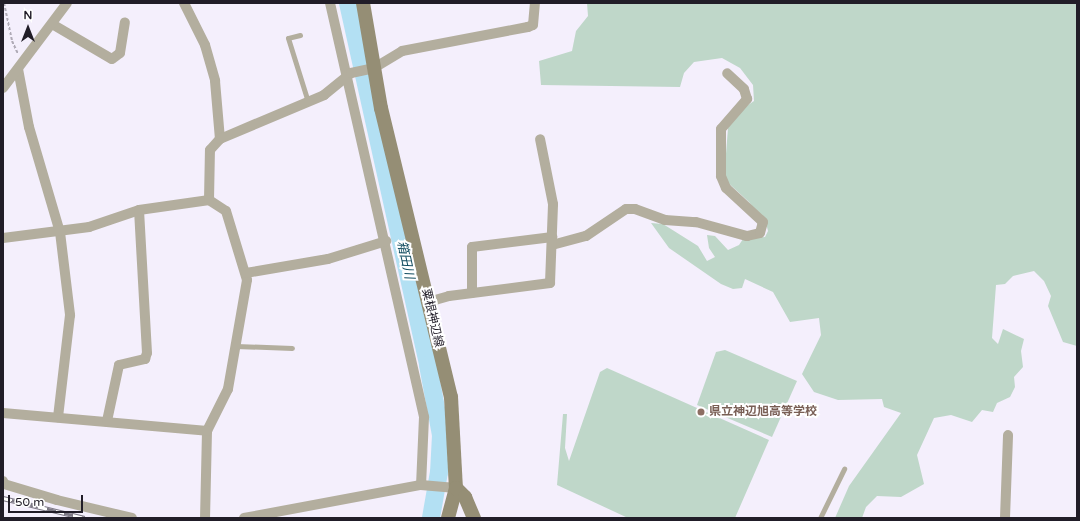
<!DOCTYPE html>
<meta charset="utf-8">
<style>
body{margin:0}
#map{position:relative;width:1080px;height:521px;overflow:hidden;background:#f4effc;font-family:"Varela Round","Noto Sans JP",sans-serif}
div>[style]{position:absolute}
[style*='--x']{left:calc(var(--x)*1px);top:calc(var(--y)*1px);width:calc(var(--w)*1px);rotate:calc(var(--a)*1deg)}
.green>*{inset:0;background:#bfd7c9}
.river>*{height:18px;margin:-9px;padding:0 9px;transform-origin:9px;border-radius:9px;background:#b3e0f3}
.path>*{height:2px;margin-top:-1px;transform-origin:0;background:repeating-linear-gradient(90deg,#afaab6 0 3px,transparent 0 5px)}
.lane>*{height:5px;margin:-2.5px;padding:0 2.5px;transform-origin:2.5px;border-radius:2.5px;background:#b3ae9e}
.street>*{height:10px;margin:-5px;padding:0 5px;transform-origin:5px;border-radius:5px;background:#b3ae9e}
.secondary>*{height:14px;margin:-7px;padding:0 7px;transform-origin:7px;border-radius:7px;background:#958e75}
.rail>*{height:4.5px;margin-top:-2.25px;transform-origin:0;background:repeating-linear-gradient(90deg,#fff 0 9px,#7c7884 0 18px);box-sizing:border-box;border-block:1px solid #7c7884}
.dots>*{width:11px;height:11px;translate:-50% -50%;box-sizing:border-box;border:2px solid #fff;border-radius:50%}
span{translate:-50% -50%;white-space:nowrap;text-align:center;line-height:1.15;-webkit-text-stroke:4px #fff;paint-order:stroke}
.street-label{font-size:12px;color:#211d28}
.education-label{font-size:12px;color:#785e54;font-weight:700}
.left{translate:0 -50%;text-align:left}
.water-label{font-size:13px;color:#0f4a5e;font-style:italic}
.frame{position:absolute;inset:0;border:4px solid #211d28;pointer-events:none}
.north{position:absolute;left:8px;top:8px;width:40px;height:40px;-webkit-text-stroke:3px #fff;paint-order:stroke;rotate:0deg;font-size:11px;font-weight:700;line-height:16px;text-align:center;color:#211d28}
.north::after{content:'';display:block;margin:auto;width:14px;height:18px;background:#211d28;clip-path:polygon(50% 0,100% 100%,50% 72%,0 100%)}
.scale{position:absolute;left:8px;top:495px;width:75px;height:18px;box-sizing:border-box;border:2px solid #211d28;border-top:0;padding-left:5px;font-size:12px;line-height:14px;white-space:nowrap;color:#211d28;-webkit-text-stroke:3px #fff;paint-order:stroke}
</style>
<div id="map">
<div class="green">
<i style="clip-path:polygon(587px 3px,1077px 3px,1077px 346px,1063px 342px,1048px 306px,1051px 296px,1044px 281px,1034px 271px,1013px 276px,1005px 284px,996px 285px,992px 338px,998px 344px,1003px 329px,1024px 339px,1021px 351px,1023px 367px,1014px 377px,1015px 387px,1010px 397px,997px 403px,993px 412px,982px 410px,972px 422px,951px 415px,934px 418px,917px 455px,924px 484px,901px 497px,877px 496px,866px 507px,862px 518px,835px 518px,849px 486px,901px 413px,884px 407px,882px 399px,838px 400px,814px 392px,802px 374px,821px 335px,819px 318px,790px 322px,773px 292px,745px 279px,742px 288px,733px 289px,721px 284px,669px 248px,651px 223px,663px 224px,698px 246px,707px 261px,715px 257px,709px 248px,707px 235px,715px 236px,728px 250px,739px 245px,743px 239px,765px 237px,768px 231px,766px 223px,749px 202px,724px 179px,728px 128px,739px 111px,754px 101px,753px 85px,740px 68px,722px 58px,694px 62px,684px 73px,680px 87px,541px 85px,539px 61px,572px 51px,576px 31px,588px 16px)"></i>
<i style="clip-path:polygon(725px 350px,797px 381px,772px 437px,697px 405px,716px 352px)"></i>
<i style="clip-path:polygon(607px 368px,769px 440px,735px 518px,628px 518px,557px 485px,563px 414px,567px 414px,565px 448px,569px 461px,600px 372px)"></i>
</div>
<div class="river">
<i style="--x:348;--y:3;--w:371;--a:77.5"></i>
<i style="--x:428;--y:365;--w:71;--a:79.5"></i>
<i style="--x:441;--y:435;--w:37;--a:93"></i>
<i style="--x:439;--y:472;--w:47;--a:99.9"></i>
</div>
<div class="path">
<i style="--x:4;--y:3;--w:39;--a:78"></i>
<i style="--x:12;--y:41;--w:14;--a:65"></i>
</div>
<div class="lane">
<i style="--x:300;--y:35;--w:12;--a:166"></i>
<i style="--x:288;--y:38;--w:67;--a:72.6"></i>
<i style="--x:236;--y:346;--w:56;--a:2"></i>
<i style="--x:820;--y:518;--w:55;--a:-63.9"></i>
</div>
<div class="street">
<i style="--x:184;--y:3;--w:47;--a:63.4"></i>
<i style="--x:205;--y:45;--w:37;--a:74"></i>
<i style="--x:215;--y:81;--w:58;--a:85.1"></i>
<i style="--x:330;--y:3;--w:425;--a:77.2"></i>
<i style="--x:424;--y:417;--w:68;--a:92.5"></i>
<i style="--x:52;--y:24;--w:69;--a:30.3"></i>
<i style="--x:112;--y:59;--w:10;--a:-37"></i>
<i style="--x:120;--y:53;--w:31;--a:-81"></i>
<i style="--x:18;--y:69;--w:59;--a:79.3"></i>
<i style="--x:29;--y:127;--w:109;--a:73.6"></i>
<i style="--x:60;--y:232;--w:84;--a:83.1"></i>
<i style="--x:70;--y:315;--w:103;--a:96.7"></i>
<i style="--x:3;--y:88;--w:106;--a:-53"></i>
<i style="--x:209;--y:200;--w:50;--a:-88.9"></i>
<i style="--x:210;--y:150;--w:15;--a:-48"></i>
<i style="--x:220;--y:139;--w:113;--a:-22.9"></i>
<i style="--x:324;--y:95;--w:35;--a:-39"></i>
<i style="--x:351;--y:73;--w:24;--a:-12"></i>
<i style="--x:374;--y:68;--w:33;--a:-31"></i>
<i style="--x:402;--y:51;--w:128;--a:-10.8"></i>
<i style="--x:528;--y:27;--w:5;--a:-22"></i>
<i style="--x:533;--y:25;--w:22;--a:-85"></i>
<i style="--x:3;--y:238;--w:87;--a:-7.3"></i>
<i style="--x:89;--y:227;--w:53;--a:-18.8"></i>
<i style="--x:139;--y:210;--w:71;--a:-8.1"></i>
<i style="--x:209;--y:200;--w:20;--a:33"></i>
<i style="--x:226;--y:211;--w:72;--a:73.1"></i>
<i style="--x:247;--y:280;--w:111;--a:99.9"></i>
<i style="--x:228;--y:389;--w:47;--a:116.6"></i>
<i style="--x:207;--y:431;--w:87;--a:91.3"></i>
<i style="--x:552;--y:245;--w:35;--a:-15"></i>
<i style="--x:586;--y:236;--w:48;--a:-34"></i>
<i style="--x:626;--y:209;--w:9;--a:0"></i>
<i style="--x:635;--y:209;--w:32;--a:20"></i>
<i style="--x:665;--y:220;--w:31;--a:4"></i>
<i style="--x:696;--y:222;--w:53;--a:15.4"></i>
<i style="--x:747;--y:236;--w:13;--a:-13"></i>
<i style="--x:760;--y:233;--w:11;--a:-75"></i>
<i style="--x:763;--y:222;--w:50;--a:-137.4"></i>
<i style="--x:726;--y:188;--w:13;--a:-113"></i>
<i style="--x:721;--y:176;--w:47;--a:-90"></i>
<i style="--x:721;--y:129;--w:40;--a:-49"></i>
<i style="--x:747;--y:99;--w:10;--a:-107"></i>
<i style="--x:744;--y:89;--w:23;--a:-137"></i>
<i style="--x:246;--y:273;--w:83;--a:-9.7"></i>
<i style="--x:328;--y:259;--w:61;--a:-17.2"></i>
<i style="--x:472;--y:293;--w:46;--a:-90"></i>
<i style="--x:472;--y:247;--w:81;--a:-7.1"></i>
<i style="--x:428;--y:302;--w:22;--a:-16"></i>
<i style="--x:449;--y:296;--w:102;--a:-7.3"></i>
<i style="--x:550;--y:283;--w:79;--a:-87.8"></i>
<i style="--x:553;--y:204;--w:66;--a:-101.3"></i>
<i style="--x:3;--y:413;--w:205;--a:5"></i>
<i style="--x:107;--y:421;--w:57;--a:-77.9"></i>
<i style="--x:119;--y:365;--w:27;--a:-13"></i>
<i style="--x:145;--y:359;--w:6;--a:-72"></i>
<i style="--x:147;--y:353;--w:143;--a:-93.2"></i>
<i style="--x:3;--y:481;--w:3;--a:72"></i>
<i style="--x:4;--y:484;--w:55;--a:16.8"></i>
<i style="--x:57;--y:500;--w:77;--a:13.5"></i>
<i style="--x:244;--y:518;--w:180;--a:-10.6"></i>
<i style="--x:421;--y:485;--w:35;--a:5"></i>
<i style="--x:1005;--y:518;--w:83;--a:-87.9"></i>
</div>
<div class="secondary">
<i style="--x:363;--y:3;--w:107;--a:80.3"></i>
<i style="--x:381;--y:108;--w:297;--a:76.4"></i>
<i style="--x:451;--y:397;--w:91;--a:86.9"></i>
<i style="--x:456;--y:488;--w:31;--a:105"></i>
<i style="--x:456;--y:488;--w:13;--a:45"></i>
<i style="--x:465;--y:497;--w:23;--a:67"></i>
</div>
<div class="rail">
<i style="--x:3;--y:498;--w:84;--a:13.7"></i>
</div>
<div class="dots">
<i style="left:701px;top:412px;background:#8d6e63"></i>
</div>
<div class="street-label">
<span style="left:432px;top:318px;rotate:77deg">粟根神辺線</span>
</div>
<div class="education-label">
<span class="left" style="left:709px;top:412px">県立神辺旭高等学校</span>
</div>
<div class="water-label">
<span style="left:405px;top:260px;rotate:78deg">箱田川</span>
</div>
<div class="frame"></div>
<div class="north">N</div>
<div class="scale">50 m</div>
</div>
